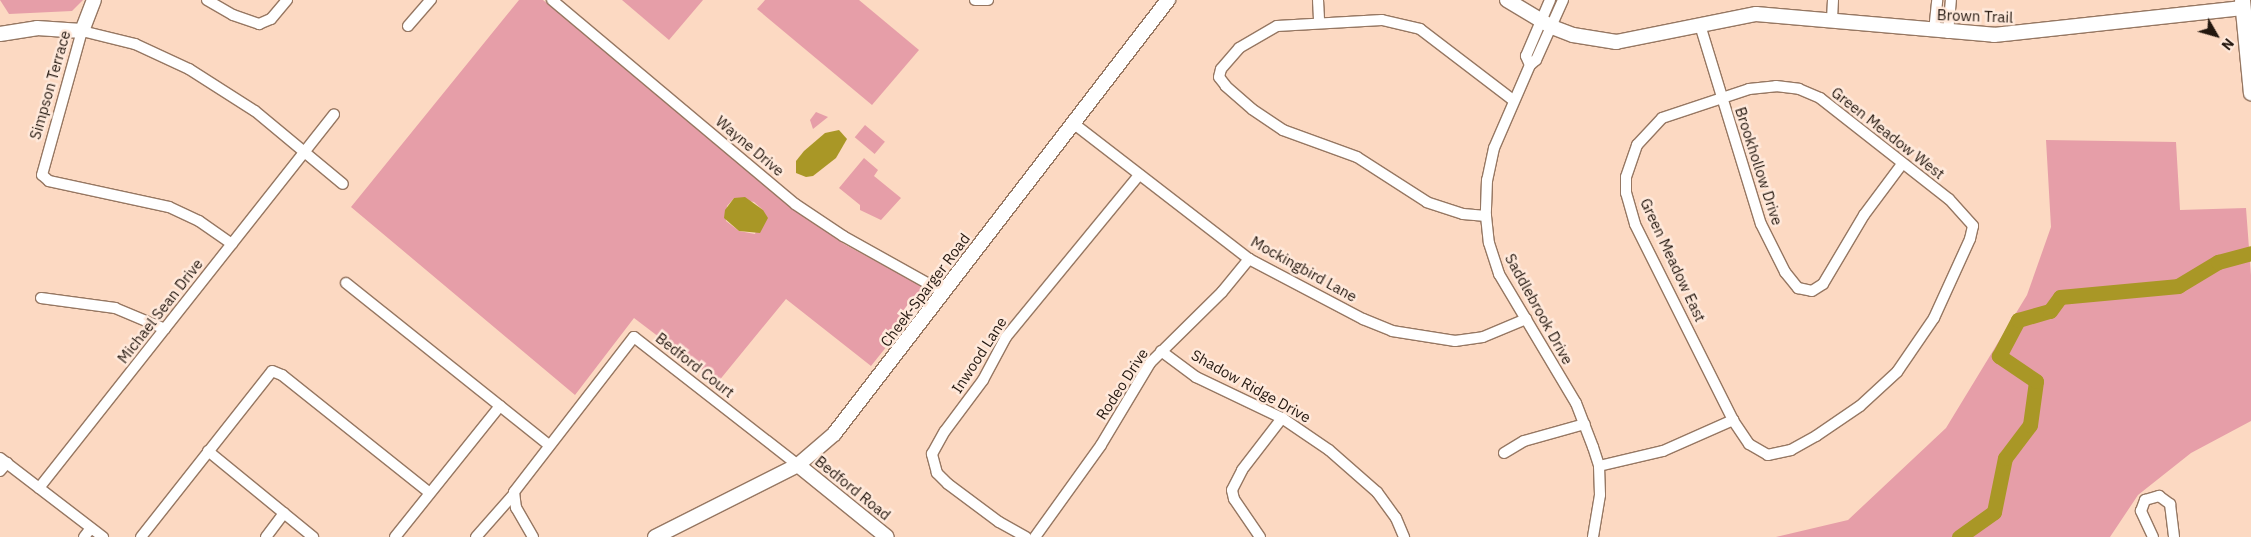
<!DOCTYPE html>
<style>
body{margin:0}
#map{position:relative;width:2251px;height:537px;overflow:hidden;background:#fcd9c2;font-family:"IBM Plex Sans",sans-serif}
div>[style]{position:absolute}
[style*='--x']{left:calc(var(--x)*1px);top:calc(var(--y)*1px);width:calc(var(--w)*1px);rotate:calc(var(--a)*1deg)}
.green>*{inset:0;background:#e69ea8;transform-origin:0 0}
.water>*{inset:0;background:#a99726}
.river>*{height:15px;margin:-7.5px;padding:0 7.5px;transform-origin:7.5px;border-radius:7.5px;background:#a99726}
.roads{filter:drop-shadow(1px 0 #967762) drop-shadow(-1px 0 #967762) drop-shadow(0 1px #967762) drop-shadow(0 -1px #967762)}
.street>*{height:10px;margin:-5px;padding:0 5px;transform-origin:5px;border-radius:5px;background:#fff}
.secondary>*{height:14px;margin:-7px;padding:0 7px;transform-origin:7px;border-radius:7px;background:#fff}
.primary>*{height:15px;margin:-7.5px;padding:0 7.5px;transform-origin:7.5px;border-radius:7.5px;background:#fff}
span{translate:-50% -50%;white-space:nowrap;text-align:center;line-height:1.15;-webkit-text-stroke:5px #ffe9db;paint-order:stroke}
.street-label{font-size:15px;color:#23170f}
.north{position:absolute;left:2191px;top:10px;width:50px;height:50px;-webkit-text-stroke:4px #ffe9db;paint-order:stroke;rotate:128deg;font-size:14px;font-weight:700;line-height:20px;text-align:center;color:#23170f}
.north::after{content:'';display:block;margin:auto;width:18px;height:22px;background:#23170f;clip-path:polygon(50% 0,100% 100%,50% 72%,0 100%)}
</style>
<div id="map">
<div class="green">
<i style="clip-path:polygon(0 0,83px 0,72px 11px,9px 14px)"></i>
<i style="clip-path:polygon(evenodd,519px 0,543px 0,817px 225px,844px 244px,931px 291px,871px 366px,786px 299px,718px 382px,634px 318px,575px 395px,351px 207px,519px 0,734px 198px,754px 202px,763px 210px,755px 234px,739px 231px,726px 221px,727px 206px,734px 198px)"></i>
<i style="clip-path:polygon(622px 0,703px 0,669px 40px)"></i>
<i style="clip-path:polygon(765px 0,859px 0,919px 50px,872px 105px,757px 9px)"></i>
<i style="clip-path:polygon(816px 112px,828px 117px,813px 129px,810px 120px)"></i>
<i style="left:865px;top:125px;width:26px;height:16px;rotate:40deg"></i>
<i style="clip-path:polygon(2046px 140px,2176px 142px,2180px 210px,2246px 208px,2251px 275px,2251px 421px,2191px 453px,2138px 495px,2110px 537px,1776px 537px,1848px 520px,1946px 428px,2027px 295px,2051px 227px)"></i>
<i style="clip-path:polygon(864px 158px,878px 170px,874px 176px,901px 198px,881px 220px,860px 210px,860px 205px,839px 188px)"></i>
</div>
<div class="water">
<i style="clip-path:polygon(839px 130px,847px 139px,836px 158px,813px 176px,806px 177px,796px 173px,796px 161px,804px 151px,825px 133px)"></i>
<i style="clip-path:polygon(745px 197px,763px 210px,768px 218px,760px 233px,739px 231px,724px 218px,725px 210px,734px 198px)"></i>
</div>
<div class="river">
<i style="--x:1959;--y:537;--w:43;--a:-35.5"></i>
<i style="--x:1994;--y:512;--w:55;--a:-78.5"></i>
<i style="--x:2005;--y:458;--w:41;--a:-52.9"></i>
<i style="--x:2030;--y:425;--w:44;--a:-82.2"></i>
<i style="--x:2036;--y:381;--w:45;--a:-146"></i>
<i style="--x:1999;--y:356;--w:41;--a:-62.2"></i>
<i style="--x:2018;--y:320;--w:33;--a:-16"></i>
<i style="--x:2050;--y:311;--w:17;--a:-54"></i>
<i style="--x:2060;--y:297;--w:119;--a:-5.3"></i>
<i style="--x:2178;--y:286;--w:47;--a:-31"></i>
<i style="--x:2218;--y:262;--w:34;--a:-15"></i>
</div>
<div class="roads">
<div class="street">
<i style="--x:207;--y:0;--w:30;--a:30"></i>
<i style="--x:233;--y:15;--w:28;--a:19"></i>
<i style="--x:259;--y:24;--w:13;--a:-23"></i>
<i style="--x:271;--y:19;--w:25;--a:-50"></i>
<i style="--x:552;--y:0;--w:317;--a:40"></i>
<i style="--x:795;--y:204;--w:58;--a:33.7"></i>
<i style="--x:843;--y:236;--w:115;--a:29.2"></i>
<i style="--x:975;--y:0;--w:13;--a:0"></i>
<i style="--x:1318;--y:0;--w:21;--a:87"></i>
<i style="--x:1563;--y:0;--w:66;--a:114.2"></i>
<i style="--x:1536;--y:60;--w:8;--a:140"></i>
<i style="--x:1530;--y:65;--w:90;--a:113.4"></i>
<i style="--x:1494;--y:148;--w:33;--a:102"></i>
<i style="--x:1487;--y:180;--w:36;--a:92"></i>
<i style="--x:1486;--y:216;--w:27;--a:84"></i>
<i style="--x:1489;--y:243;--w:33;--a:72"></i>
<i style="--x:1499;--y:274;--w:150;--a:59.2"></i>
<i style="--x:1576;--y:403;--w:47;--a:68.9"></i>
<i style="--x:1593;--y:447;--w:20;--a:72"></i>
<i style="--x:1599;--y:466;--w:29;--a:88"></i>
<i style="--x:1600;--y:495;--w:43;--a:99.5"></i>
<i style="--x:1832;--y:19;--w:19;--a:-87"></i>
<i style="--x:1700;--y:25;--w:208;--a:73"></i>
<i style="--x:1761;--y:224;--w:54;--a:63.4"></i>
<i style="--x:1785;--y:272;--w:21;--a:51"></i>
<i style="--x:1798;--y:288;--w:14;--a:12"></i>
<i style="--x:1812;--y:291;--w:13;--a:-32"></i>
<i style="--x:1823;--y:284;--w:80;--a:-59.3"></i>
<i style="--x:1864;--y:215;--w:64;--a:-53.3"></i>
<i style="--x:408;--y:26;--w:35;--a:-49"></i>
<i style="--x:1934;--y:31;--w:31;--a:-84"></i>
<i style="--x:1948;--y:33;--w:33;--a:-85"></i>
<i style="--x:1530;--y:65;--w:10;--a:-114"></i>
<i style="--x:1526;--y:56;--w:61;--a:-66.8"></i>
<i style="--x:1776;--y:86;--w:23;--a:7"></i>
<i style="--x:1799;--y:89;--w:23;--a:23"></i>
<i style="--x:1820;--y:98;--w:164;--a:38.1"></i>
<i style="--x:1949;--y:199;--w:36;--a:48"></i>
<i style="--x:1973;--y:226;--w:13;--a:103"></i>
<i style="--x:1970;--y:239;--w:87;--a:114.5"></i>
<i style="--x:1934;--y:318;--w:65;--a:124.4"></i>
<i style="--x:1897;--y:372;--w:50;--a:137.4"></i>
<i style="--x:1860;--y:406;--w:53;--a:145.7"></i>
<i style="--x:1816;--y:436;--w:29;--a:151"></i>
<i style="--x:1791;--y:450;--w:24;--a:168"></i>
<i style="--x:1768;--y:455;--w:22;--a:-150"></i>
<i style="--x:1749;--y:444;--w:29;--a:-124"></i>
<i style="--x:1733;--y:420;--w:219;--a:-116.6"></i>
<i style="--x:1635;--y:224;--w:32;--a:-106"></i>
<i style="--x:1626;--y:193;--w:16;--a:-90"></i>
<i style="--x:1626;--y:177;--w:34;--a:-71"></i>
<i style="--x:1637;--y:145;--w:37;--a:-47"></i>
<i style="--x:1662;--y:118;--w:92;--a:-18.4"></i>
<i style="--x:1749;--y:89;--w:27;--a:-6"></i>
<i style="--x:1073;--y:123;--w:222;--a:37.7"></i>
<i style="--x:1249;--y:259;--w:129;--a:27.8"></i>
<i style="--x:1363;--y:319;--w:31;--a:22"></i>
<i style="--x:1392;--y:331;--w:64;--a:9"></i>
<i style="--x:1455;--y:341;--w:28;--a:-8"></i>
<i style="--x:1483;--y:337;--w:47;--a:-22.7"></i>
<i style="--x:1486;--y:216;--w:23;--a:-175"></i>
<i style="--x:1463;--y:214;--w:38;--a:-162"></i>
<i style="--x:1427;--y:202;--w:83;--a:-147.3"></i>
<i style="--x:1357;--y:157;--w:79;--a:-160"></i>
<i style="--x:1283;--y:130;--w:37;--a:-146"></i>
<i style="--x:1252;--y:109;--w:35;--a:-139"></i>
<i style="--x:1226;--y:86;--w:11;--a:-128"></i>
<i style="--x:1219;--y:77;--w:8;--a:-76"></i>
<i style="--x:1221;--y:69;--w:28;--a:-49"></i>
<i style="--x:1239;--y:48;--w:44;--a:-30.1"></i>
<i style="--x:1277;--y:26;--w:105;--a:-3.3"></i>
<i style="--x:1382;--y:20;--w:39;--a:13"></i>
<i style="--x:1420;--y:29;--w:117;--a:37.4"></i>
<i style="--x:232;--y:244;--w:40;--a:-145.1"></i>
<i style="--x:199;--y:221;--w:33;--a:-155"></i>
<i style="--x:169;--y:207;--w:123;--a:-167.8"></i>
<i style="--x:49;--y:181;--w:9;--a:-139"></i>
<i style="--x:42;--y:175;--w:149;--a:-74.5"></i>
<i style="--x:82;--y:31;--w:55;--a:13.8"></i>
<i style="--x:135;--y:44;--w:60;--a:24.8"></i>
<i style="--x:189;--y:69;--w:78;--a:32.5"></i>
<i style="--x:255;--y:111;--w:114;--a:39.7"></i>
<i style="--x:346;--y:283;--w:260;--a:38.6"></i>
<i style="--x:41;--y:298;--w:75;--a:7.7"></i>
<i style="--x:115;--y:308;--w:54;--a:22.8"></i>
<i style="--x:1161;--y:351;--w:44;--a:36.6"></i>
<i style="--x:1196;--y:377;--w:95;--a:25.5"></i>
<i style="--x:1282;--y:418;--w:57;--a:34.2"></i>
<i style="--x:1329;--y:450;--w:64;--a:41.2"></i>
<i style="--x:1377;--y:492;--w:32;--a:54"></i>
<i style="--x:1396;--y:518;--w:21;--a:67"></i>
<i style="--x:208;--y:451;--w:136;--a:39.3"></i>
<i style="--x:1504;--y:453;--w:23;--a:-31"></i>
<i style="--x:1524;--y:441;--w:63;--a:-15.6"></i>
<i style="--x:0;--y:458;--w:130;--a:37.5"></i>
<i style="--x:1599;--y:466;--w:66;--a:-13.2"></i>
<i style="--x:1663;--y:451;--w:77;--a:-23.9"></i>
<i style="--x:0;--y:471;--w:11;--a:-49"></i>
<i style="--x:39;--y:488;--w:476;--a:-51.7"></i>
<i style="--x:84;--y:537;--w:11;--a:-52"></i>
<i style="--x:141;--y:537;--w:211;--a:-51.7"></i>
<i style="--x:272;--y:371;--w:11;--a:22"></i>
<i style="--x:282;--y:375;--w:189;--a:38.6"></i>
<i style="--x:266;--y:537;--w:30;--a:-53"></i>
<i style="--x:395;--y:537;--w:168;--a:-51.3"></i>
<i style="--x:476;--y:537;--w:56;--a:-48.6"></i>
<i style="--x:533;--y:537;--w:34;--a:-120"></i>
<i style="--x:516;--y:508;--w:16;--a:-97"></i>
<i style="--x:514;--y:492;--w:196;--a:-52.3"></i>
<i style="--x:634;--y:337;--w:208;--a:38"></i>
<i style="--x:1026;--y:537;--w:31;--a:-151"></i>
<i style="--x:999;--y:522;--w:64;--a:-143.3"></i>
<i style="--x:948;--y:484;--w:16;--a:-135"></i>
<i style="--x:937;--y:473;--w:20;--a:-105"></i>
<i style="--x:932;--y:454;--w:26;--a:-61"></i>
<i style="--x:945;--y:431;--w:64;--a:-53.3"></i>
<i style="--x:983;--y:380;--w:49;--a:-61.9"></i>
<i style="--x:1006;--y:337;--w:210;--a:-50.6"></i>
<i style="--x:1035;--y:537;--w:113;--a:-54.3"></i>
<i style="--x:1101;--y:445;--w:96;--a:-59.1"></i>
<i style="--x:1150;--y:363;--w:101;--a:-44.6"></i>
<i style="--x:1222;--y:292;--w:43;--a:-50.7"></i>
<i style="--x:1260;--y:537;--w:46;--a:-124.4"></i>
<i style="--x:1234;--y:499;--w:9;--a:-103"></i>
<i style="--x:1232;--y:490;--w:22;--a:-63"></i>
<i style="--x:1242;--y:470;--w:66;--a:-52.4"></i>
<i style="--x:2153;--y:537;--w:29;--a:-115"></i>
<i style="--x:2141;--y:511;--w:12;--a:-70"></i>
<i style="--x:2145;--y:500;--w:15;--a:-16"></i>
<i style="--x:2159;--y:496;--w:14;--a:36"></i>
<i style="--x:2170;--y:504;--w:33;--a:83"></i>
</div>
<div class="secondary">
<i style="--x:1507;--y:0;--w:52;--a:31"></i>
<i style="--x:1552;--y:27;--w:22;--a:21"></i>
<i style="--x:1573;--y:35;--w:44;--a:9.2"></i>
<i style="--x:1616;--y:42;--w:143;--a:-11.3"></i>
<i style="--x:1756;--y:14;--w:239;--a:5"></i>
<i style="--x:1994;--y:35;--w:250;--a:-6.2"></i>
<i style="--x:0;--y:34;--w:37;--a:-9"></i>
<i style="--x:37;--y:28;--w:45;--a:3.8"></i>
<i style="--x:82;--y:31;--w:33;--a:-69"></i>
<i style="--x:798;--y:465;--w:114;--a:39"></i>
<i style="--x:655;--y:537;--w:160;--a:-26.7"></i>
<i style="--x:798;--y:465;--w:48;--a:-40.7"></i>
<i style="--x:834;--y:434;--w:548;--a:-52.42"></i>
</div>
<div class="primary">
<i style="--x:2242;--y:0;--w:93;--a:84.5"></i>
</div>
</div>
<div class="street-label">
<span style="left:1975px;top:16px;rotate:2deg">Brown Trail</span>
<span style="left:50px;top:85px;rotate:-74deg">Simpson Terrace</span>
<span style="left:1888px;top:133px;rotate:38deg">Green Meadow West</span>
<span style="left:750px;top:146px;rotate:40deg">Wayne Drive</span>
<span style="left:1759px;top:166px;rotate:72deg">Brookhollow Drive</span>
<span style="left:1673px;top:260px;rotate:65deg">Green Meadow East</span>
<span style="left:1304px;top:269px;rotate:29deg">Mockingbird Lane</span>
<span style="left:925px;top:290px;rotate:-53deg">Cheek-Sparger Road</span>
<span style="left:1539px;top:309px;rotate:61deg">Saddlebrook Drive</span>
<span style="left:160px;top:311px;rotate:-52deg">Michael Sean Drive</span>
<span style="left:979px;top:355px;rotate:-57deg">Inwood Lane</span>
<span style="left:695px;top:365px;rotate:38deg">Bedford Court</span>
<span style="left:1122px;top:384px;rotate:-57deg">Rodeo Drive</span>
<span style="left:1251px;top:386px;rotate:29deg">Shadow Ridge Drive</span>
<span style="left:853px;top:488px;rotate:39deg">Bedford Road</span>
</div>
<div class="north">N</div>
</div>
